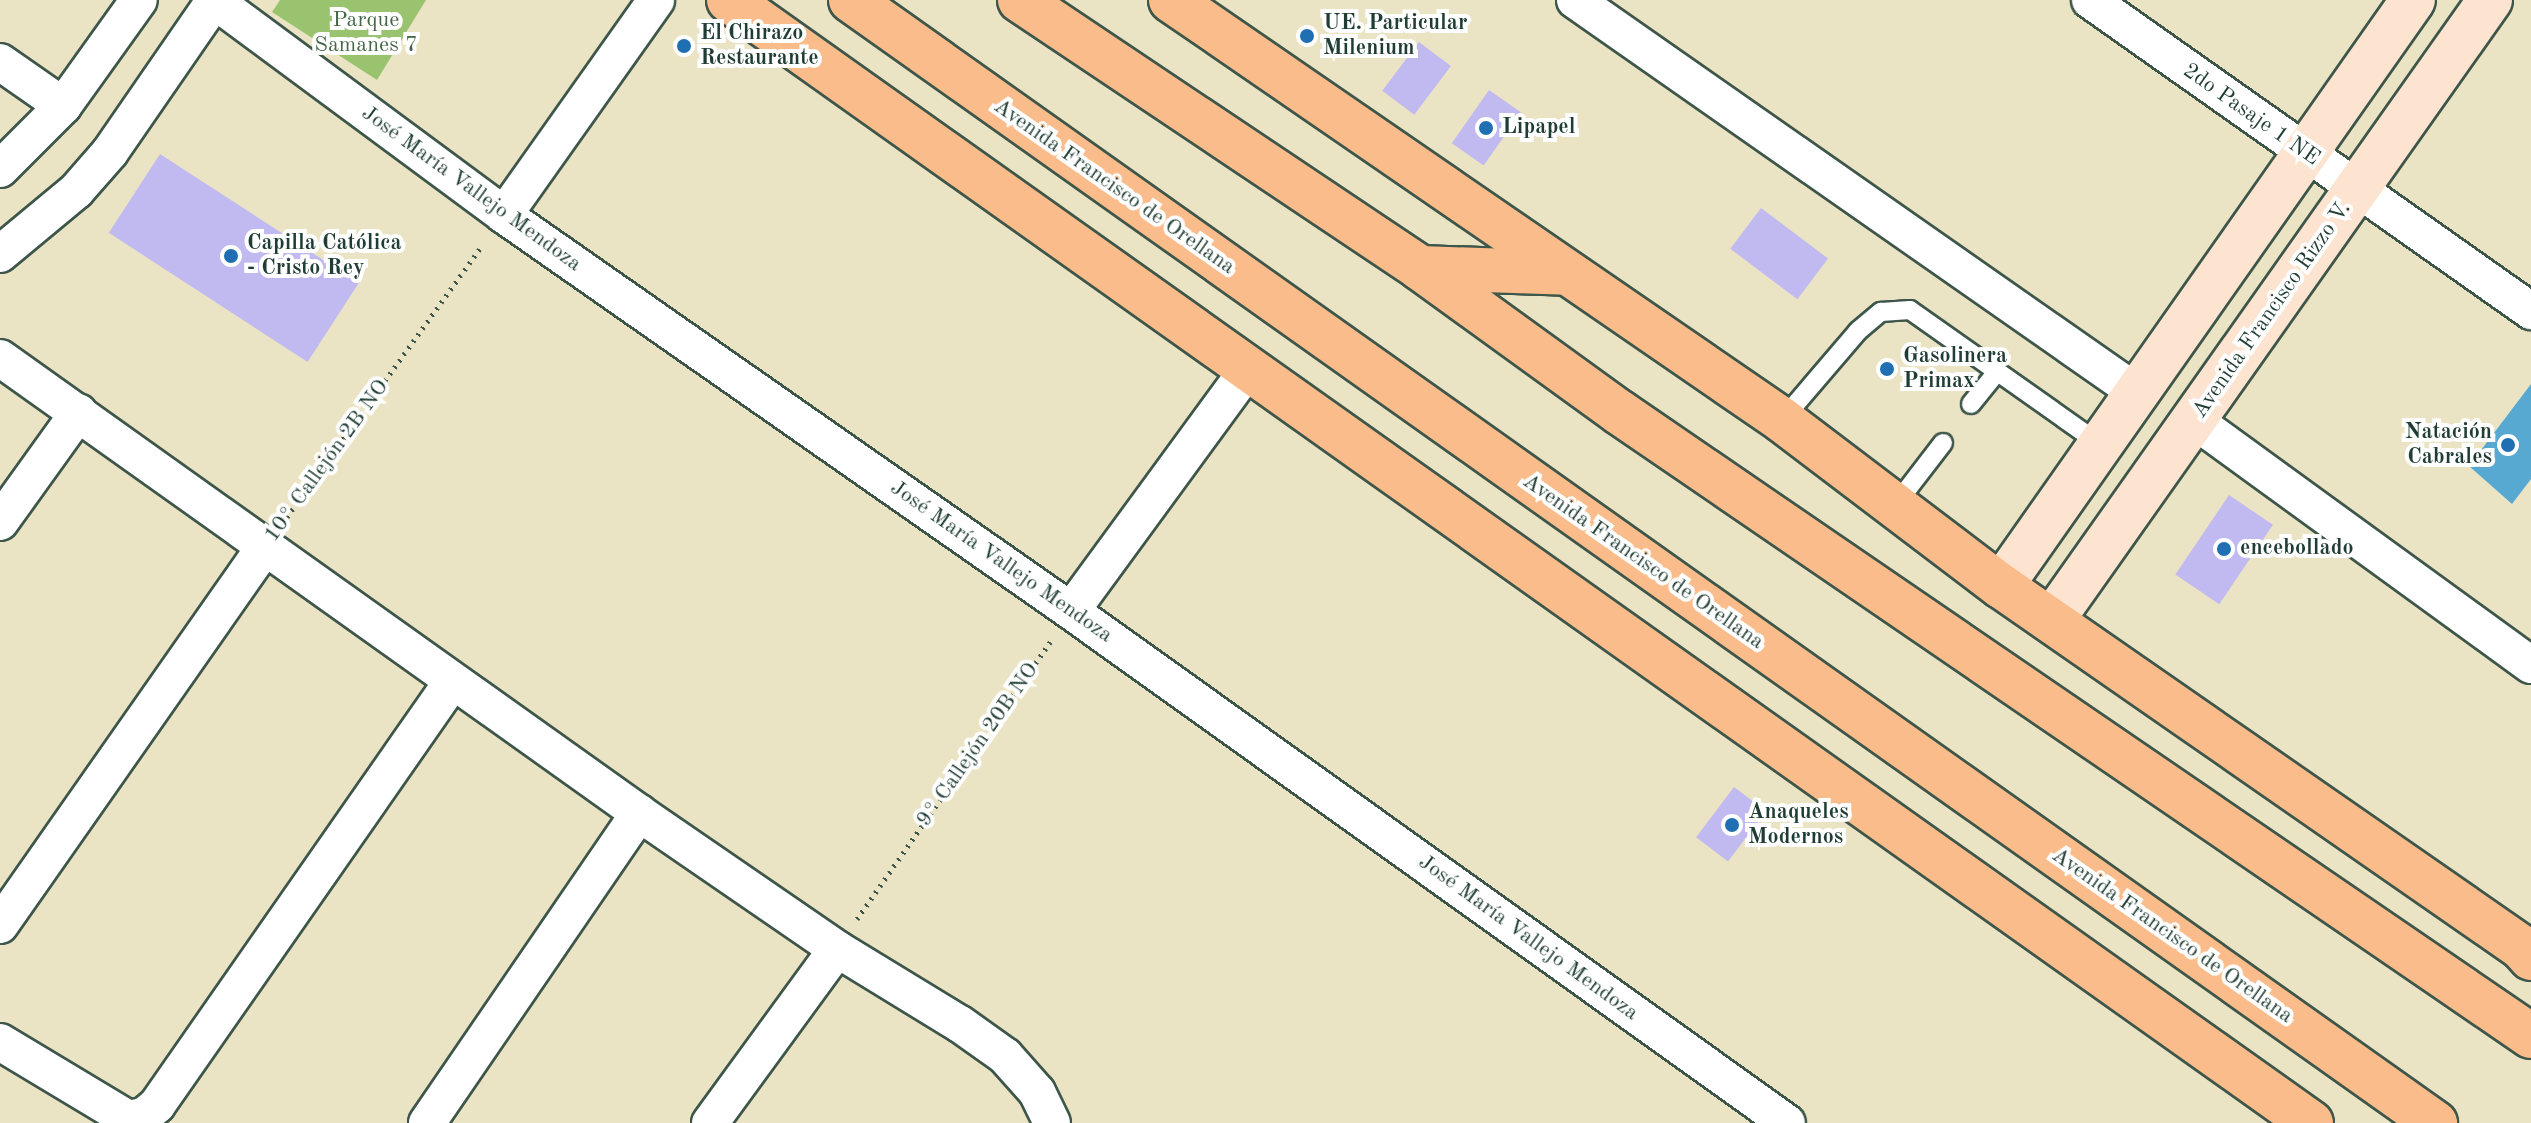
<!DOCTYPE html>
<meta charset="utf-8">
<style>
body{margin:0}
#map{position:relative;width:2531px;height:1123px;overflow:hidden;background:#ebe4c4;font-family:"Old Standard TT",serif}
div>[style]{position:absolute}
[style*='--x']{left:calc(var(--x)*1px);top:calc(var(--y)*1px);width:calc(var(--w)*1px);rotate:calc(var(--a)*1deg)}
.green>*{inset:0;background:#9ac36f}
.water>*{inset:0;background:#57a9d2}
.building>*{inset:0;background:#c1baf1;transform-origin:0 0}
.path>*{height:5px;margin-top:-2.5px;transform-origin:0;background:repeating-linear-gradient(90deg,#3e564a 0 2px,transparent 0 8px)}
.roads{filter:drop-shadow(2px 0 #3e564a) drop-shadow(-2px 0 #3e564a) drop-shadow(0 2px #3e564a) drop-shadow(0 -2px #3e564a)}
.lane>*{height:18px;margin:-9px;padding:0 9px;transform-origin:9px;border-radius:9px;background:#fff}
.street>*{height:36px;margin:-18px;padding:0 18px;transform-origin:18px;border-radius:18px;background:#fff}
.secondary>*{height:44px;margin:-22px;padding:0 22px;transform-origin:22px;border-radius:22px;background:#fde4d0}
.primary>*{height:44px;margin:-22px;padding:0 22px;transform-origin:22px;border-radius:22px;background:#f9bc8a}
.highway>*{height:44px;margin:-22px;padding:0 22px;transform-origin:22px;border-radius:22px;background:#f9bc8a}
.dots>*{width:22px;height:22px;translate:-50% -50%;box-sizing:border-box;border:4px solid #fff;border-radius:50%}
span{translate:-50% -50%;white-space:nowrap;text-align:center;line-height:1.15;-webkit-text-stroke:8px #fff;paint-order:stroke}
.park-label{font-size:22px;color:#446546}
.poi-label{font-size:22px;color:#1f3d34;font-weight:700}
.left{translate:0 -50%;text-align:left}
.right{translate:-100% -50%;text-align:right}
.street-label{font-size:22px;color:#1f3d34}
</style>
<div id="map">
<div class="green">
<i style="clip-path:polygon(280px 0,426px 0,377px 80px,272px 12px)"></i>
</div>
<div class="water">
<i style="clip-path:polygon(2531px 384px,2531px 479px,2512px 504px,2469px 466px)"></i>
</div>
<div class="building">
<i style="left:1419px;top:42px;width:40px;height:61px;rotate:37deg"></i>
<i style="left:1489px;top:90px;width:39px;height:65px;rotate:35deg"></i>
<i style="left:160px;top:154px;width:237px;height:94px;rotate:33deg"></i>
<i style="left:1761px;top:208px;width:84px;height:51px;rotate:37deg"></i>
<i style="left:2229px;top:495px;width:53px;height:96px;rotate:34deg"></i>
<i style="left:1734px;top:787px;width:40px;height:63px;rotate:37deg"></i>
</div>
<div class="path">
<i style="--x:287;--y:517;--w:334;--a:-54.3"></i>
<i style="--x:857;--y:919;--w:338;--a:-55.1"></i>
</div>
<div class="roads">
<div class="lane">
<i style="--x:1971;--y:404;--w:41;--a:-50.9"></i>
<i style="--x:1782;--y:420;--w:117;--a:-49.5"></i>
<i style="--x:1858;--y:331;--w:30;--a:-40"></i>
<i style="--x:1881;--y:312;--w:29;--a:-4"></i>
<i style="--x:1910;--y:310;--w:232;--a:35.2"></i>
<i style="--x:1896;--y:504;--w:77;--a:-52.4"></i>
</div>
<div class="street">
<i style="--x:1575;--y:0;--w:688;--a:34.94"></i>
<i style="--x:2090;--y:0;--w:540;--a:35.19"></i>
<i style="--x:215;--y:1;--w:360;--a:36.5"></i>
<i style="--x:504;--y:215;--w:692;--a:34.93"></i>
<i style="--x:1071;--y:611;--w:880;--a:35.57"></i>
<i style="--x:0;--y:62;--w:77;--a:34.9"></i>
<i style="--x:0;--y:169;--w:89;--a:-45"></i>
<i style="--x:63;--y:106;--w:130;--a:-54.4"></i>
<i style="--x:504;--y:215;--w:263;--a:-54.7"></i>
<i style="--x:0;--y:254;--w:99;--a:-39.7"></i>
<i style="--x:76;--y:191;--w:52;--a:-48.9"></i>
<i style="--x:110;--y:152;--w:185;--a:-55.4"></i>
<i style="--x:0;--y:358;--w:784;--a:35.45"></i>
<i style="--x:639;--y:813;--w:240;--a:34.5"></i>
<i style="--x:837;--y:949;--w:144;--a:31.4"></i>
<i style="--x:960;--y:1024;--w:55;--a:35.4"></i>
<i style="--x:1005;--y:1056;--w:48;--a:48.4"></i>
<i style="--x:1037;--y:1092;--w:34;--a:64"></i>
<i style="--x:2195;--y:421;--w:415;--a:36"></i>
<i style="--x:0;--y:522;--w:135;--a:-54.3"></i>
<i style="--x:1071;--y:611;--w:300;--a:-53.8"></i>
<i style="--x:0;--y:925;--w:462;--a:-55"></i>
<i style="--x:0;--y:1042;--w:149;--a:31"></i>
<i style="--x:128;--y:1119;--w:16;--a:-11"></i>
<i style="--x:144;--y:1116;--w:17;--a:-40"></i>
<i style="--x:157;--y:1105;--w:516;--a:-55.11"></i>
<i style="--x:427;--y:1123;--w:376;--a:-55.6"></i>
<i style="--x:710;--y:1123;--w:215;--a:-53.9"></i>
</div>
<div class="secondary">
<i style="--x:2001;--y:586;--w:716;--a:-54.89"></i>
<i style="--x:2052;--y:620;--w:759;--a:-54.76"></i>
</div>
<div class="primary">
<i style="--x:729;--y:0;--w:1940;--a:35.37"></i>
<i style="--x:1171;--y:0;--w:741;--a:34.5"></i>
<i style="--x:1782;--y:420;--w:275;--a:37.2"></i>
<i style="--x:2001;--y:586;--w:645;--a:34.77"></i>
</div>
<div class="highway">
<i style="--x:851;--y:0;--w:1942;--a:35.34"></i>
<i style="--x:1020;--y:0;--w:481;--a:33.8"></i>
<i style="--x:1420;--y:268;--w:246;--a:35.9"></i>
<i style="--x:1619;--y:412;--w:1105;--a:34.38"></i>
<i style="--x:1420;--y:268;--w:147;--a:1.9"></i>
<i style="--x:2523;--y:949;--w:12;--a:48"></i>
</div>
</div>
<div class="dots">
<i style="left:1307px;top:36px;background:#1f6fb2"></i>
<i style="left:684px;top:46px;background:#1f6fb2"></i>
<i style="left:1486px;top:128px;background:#1f6fb2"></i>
<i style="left:231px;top:256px;background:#1f6fb2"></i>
<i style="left:1887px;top:369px;background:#1f6fb2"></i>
<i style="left:2508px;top:445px;background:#1f6fb2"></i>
<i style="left:2224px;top:549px;background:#1f6fb2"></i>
<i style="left:1732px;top:825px;background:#1f6fb2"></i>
</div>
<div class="park-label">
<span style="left:366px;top:33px">Parque<br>Samanes 7</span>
</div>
<div class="poi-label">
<span class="left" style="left:1323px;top:36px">UE. Particular<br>Milenium</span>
<span class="left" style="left:700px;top:46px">El Chirazo<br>Restaurante</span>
<span class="left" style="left:1502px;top:128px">Lipapel</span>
<span class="left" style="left:247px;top:256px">Capilla Católica<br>- Cristo Rey</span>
<span class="left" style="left:1903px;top:369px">Gasolinera<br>Primax</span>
<span class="right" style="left:2492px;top:445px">Natación<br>Cabrales</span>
<span class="left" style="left:2240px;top:549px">encebollado</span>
<span class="left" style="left:1748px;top:825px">Anaqueles<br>Modernos</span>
</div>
<div class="street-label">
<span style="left:2251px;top:115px;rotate:35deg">2do Pasaje 1 NE</span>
<span style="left:1114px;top:187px;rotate:35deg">Avenida Francisco de Orellana</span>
<span style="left:471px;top:189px;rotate:36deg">José María Vallejo Mendoza</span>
<span style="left:2272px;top:310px;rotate:-55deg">Avenida Francisco Rizzo V.</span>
<span style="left:327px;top:461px;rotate:-54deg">10° Callejón 2B NO</span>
<span style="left:1001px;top:562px;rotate:35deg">José María Vallejo Mendoza</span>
<span style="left:1643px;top:562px;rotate:35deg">Avenida Francisco de Orellana</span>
<span style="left:978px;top:745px;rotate:-55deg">9° Callejón 20B NO</span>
<span style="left:2172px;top:936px;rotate:35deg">Avenida Francisco de Orellana</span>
<span style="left:1528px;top:938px;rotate:36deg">José María Vallejo Mendoza</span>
</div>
</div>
